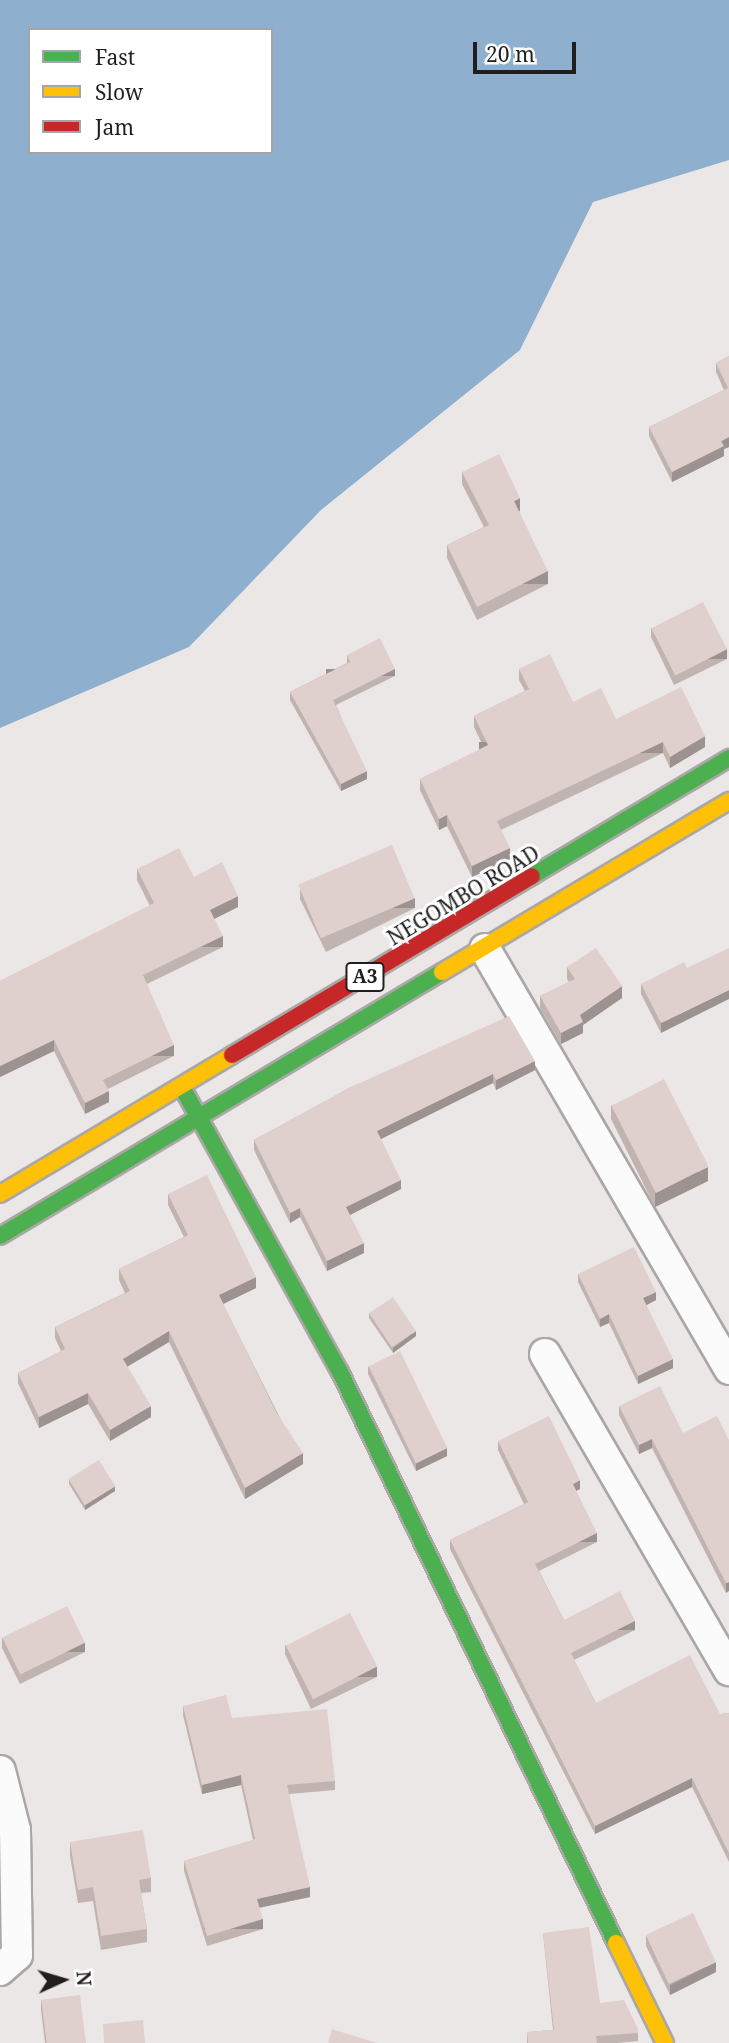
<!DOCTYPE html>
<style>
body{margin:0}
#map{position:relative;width:729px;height:2043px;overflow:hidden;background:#ebe7e7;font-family:"Noto Serif",serif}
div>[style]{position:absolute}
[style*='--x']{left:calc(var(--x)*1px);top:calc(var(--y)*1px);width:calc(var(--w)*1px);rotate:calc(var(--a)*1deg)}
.water>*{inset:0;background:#8fafce}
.roads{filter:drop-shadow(2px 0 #aaa7a6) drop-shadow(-2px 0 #aaa7a6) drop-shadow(0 2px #aaa7a6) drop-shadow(0 -2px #aaa7a6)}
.street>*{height:30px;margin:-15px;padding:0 15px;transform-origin:15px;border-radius:15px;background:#fcfbfb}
.fast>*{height:16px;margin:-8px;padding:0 8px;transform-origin:8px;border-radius:8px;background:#4caf50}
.slow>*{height:16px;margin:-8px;padding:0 8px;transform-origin:8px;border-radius:8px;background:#ffc107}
.jam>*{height:16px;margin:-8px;padding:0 8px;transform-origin:8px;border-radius:8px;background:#c62828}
.wall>*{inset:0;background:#c0b3b0}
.shaded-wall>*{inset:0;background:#9c9290;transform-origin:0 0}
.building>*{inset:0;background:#dfd0cd;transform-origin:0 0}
span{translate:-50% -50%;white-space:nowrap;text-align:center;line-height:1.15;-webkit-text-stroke:6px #fff;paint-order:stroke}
.shield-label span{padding:2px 5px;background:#fff;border:2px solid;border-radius:5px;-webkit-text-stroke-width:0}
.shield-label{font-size:19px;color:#211e1e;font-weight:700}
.street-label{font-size:21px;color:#211e1e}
.legend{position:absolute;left:28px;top:28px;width:245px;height:126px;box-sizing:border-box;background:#fff;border:2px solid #a6a5a5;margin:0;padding:9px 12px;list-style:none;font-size:21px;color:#211e1e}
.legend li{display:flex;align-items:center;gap:14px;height:35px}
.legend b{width:35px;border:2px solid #a6a5a5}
.north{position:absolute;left:28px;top:1945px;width:70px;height:70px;-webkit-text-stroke:5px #fff;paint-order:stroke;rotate:86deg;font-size:19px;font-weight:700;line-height:28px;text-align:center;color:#211e1e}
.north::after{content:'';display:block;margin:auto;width:24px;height:32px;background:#211e1e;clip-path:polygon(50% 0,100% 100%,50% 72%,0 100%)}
.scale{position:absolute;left:473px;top:42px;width:103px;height:32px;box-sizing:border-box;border:4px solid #211e1e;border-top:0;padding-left:9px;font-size:21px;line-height:24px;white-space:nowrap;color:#211e1e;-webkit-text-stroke:5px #fff;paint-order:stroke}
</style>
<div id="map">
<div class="water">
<i style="clip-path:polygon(evenodd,0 0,729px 0,729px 160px,593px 202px,520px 350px,321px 510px,189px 647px,0 728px,0 0,30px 30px,271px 30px,271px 152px,30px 152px,30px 30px)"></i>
</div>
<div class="roads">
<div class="street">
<i style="--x:485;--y:949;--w:486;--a:59.8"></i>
<i style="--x:545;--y:1354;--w:366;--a:59.8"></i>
<i style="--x:0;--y:1771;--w:61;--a:75.7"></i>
<i style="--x:15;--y:1830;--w:125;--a:89.1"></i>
<i style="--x:17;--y:1955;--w:23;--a:139"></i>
</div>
<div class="fast">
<i style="--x:532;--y:876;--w:230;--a:-30.9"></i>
<i style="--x:183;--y:1089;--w:324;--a:61"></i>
<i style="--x:340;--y:1372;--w:634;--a:64.2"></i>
<i style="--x:0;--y:1236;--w:515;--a:-30.85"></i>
</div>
<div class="slow">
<i style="--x:442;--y:972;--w:334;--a:-30.8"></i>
<i style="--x:0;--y:1194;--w:270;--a:-30.9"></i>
<i style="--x:616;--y:1943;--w:111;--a:63.9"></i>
</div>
<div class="jam">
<i style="--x:232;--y:1055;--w:349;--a:-30.8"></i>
</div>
</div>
<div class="wall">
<i style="clip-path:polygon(729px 356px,729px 447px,724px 449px,724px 456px,672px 482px,649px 436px,649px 427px,724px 390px,716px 372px,716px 363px)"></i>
<i style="clip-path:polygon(462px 472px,520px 511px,519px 511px,548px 584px,477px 620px,447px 558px,447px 545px,484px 527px,462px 484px)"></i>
<i style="clip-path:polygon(651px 628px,727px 659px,674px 685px,651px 637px)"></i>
<i style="clip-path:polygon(347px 655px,395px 676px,336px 705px,367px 779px,341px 791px,290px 700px,290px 692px,347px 663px)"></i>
<i style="clip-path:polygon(519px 669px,573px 702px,616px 719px,705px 747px,670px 768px,663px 753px,501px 830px,510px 859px,472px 877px,447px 826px,439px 830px,420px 790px,420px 779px,484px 748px,474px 727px,474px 716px,525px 691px,519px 680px)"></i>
<i style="clip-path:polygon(137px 869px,194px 877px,238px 907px,214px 919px,223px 947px,147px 984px,174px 1056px,108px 1089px,109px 1102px,85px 1114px,54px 1051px,0 1077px,0 981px,150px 906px,137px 880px)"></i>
<i style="clip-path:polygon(300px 890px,415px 908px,326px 952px,300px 899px)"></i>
<i style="clip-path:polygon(567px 967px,622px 998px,583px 1025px,583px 1033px,561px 1044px,540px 1008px,540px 996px,569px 982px,567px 979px)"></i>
<i style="clip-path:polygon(687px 968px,661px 1033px,641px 994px,641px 984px)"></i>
<i style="clip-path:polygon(535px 1070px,496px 1090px,493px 1083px,381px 1139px,401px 1189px,350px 1215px,364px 1253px,327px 1271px,300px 1217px,290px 1223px,254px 1150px,254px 1140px,353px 1086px)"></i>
<i style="clip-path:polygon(611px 1105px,708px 1181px,655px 1207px,611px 1119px)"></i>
<i style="clip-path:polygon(168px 1194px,256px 1288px,223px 1304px,303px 1464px,245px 1499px,169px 1342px,127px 1367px,151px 1417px,110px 1441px,88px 1404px,39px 1428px,18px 1383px,18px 1373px,61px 1351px,55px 1338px,55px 1327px,125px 1293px,119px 1280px,119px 1269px,184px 1237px,168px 1205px)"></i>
<i style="clip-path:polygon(578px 1274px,656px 1300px,646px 1305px,673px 1368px,638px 1384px,609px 1323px,600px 1327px,578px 1282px)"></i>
<i style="clip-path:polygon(369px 1313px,416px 1336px,393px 1353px,369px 1318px)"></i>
<i style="clip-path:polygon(368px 1366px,447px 1456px,416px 1471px,368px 1374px)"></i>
<i style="clip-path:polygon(619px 1406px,683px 1433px,729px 1440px,726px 1593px,652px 1448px,639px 1454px,619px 1415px)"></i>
<i style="clip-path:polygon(498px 1441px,580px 1489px,576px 1491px,597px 1542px,539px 1571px,564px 1620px,635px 1630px,574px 1660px,596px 1703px,720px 1714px,729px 1713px,729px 1862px,692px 1787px,595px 1834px,450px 1549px,450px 1540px,524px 1504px,498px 1450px)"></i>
<i style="clip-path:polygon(69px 1479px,115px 1491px,85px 1510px,69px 1484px)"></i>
<i style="clip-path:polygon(2px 1638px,85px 1652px,20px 1684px,2px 1648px)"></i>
<i style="clip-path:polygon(285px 1645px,377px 1677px,311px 1709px,285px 1654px)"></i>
<i style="clip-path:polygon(183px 1706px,232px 1718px,335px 1781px,335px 1790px,289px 1794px,310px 1897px,259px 1908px,263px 1929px,207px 1946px,184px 1871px,184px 1861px,253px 1840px,241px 1785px,202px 1794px,183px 1715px)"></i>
<i style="clip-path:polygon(70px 1842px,151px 1878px,151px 1892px,141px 1893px,147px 1929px,147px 1942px,101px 1950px,93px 1901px,78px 1903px,70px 1856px)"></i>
<i style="clip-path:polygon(543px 1933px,600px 2003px,638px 2033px,638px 2041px,617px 2043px,527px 2043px,527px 2032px,553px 2030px)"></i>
<i style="clip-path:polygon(646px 1936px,716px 1972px,670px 1995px,646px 1946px)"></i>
<i style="clip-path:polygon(41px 2000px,86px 2043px,45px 2043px,41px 2010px)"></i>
</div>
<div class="shaded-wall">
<i style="clip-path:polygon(729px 437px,729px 447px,724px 449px,724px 456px,672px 482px,672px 472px)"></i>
<i style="clip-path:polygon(520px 498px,520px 511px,514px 514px,514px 501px)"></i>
<i style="left:548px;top:571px;width:13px;height:80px;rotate:90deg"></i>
<i style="left:727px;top:649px;width:10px;height:59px;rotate:90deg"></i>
<i style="left:395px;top:669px;width:7px;height:69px;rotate:90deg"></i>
<i style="clip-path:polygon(705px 736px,705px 747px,670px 768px,670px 757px)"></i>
<i style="left:663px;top:742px;width:11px;height:184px;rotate:90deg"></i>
<i style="clip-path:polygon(367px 771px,367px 779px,341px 791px,341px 784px)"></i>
<i style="clip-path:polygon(447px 815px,447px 826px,439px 830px,439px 819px)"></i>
<i style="clip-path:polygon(510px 848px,510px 859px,472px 877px,472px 866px)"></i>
<i style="clip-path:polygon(238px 896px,238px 907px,210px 921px,210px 910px)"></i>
<i style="left:415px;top:898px;width:10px;height:99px;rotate:90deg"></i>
<i style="left:223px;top:936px;width:11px;height:89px;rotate:90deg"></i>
<i style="clip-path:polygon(622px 986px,622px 998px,583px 1025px,583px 1033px,561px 1044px,561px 1033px,580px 1015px)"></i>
<i style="clip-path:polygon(729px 990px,729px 999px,661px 1033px,661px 1023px)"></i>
<i style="clip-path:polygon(54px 1040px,54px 1051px,0 1077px,0 1066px)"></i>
<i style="left:174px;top:1045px;width:11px;height:79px;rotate:90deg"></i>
<i style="clip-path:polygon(535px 1061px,535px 1070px,496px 1090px,496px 1080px)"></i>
<i style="clip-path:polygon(493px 1074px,493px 1083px,377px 1141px,377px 1131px)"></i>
<i style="clip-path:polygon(109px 1091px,109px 1102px,85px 1114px,85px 1103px)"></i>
<i style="clip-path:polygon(708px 1167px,708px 1181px,655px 1207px,655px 1193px)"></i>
<i style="clip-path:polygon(401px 1180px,401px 1189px,346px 1217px,346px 1207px)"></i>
<i style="clip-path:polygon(300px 1208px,300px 1217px,290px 1223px,290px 1213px)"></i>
<i style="clip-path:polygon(364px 1243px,364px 1253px,327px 1271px,327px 1261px)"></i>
<i style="clip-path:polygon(256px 1277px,256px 1288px,219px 1306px,219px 1295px)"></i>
<i style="clip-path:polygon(656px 1292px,656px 1300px,643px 1307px,643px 1298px)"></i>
<i style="clip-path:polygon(609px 1314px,609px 1323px,600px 1327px,600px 1319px)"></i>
<i style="clip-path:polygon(169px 1331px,169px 1342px,123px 1369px,123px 1359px)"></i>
<i style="clip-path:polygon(416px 1331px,416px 1336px,393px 1353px,393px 1348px)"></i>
<i style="clip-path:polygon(673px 1359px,673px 1368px,638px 1384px,638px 1376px)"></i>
<i style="clip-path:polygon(88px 1393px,88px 1404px,39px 1428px,39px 1417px)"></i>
<i style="clip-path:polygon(151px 1406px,151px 1417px,110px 1441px,110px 1430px)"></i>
<i style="clip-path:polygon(652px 1439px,652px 1448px,639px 1454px,639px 1445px)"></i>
<i style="clip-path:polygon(447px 1448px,447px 1456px,416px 1471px,416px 1463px)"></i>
<i style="clip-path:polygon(303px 1453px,303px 1464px,245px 1499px,245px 1488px)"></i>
<i style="clip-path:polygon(580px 1480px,580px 1489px,573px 1492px,573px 1484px)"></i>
<i style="clip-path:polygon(115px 1486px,115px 1491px,85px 1510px,85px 1505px)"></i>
<i style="left:597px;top:1533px;width:9px;height:69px;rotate:90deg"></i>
<i style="clip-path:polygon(729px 1582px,729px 1591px,726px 1593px,726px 1583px)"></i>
<i style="left:635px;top:1621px;width:9px;height:72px;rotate:90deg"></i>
<i style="left:85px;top:1643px;width:9px;height:72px;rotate:90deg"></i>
<i style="left:377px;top:1667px;width:10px;height:73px;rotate:90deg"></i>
<i style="clip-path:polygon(241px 1775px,241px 1785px,202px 1794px,202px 1785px)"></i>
<i style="clip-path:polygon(692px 1778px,692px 1787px,595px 1834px,595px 1826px)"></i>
<i style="clip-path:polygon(310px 1887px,310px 1897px,257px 1908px,257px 1899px)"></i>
<i style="left:263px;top:1919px;width:10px;height:59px;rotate:90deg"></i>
<i style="clip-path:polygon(716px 1962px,716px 1972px,670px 1995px,670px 1985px)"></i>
</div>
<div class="building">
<i style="clip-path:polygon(729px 356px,729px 437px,721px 441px,724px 446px,672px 472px,649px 427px,728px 388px,716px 363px)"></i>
<i style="clip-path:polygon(499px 454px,520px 498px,514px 501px,548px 571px,477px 607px,447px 545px,489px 525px,462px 472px)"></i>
<i style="left:703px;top:602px;width:53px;height:58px;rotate:63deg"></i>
<i style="clip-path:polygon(380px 638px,395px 669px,333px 700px,367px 771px,341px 784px,290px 692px,350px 662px,347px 655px)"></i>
<i style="clip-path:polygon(550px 654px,573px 702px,601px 688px,616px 719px,681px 687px,705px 736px,670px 757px,663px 742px,497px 821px,510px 848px,472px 866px,447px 815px,439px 819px,420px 779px,488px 745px,474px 716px,529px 689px,519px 669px)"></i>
<i style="left:392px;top:845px;width:58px;height:102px;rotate:67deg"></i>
<i style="clip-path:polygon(179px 848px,194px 877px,222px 862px,238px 896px,210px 910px,223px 936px,143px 975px,174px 1045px,103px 1080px,109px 1091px,85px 1103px,54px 1040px,0 1066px,0 981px,154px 903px,137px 869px)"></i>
<i style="clip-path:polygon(596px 948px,622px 986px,580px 1015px,583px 1022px,561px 1033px,540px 996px,575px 979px,567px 967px)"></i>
<i style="clip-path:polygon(729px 948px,729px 990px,661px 1023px,641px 984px,684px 962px,687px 968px)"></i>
<i style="clip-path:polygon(509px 1016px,535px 1061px,496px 1080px,493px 1074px,377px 1131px,401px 1180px,346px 1207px,364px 1243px,327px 1261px,300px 1208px,290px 1213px,254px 1140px,353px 1086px)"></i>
<i style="left:664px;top:1079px;width:98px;height:59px;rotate:63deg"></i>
<i style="clip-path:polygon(207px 1175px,256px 1277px,219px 1295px,276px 1412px,303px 1453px,245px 1488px,169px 1331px,123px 1359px,151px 1406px,110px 1430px,88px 1393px,39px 1417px,18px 1373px,65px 1349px,55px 1327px,130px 1291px,119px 1269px,188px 1235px,168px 1194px)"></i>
<i style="clip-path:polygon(634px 1247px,656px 1292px,643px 1298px,673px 1359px,638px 1376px,609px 1314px,600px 1319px,578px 1274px)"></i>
<i style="left:393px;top:1297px;width:41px;height:29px;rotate:56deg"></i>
<i style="left:400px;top:1351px;width:108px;height:35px;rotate:64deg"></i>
<i style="clip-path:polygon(660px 1386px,683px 1433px,717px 1416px,729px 1440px,729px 1582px,726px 1583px,652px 1439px,639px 1445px,619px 1406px)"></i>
<i style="clip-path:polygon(549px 1416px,580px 1480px,573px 1484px,597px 1533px,535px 1564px,564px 1620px,620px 1591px,635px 1621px,571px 1653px,596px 1703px,690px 1655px,720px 1714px,729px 1713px,729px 1853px,692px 1778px,595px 1826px,450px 1540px,528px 1502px,498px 1441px)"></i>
<i style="left:99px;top:1460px;width:31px;height:36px;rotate:58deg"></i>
<i style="left:67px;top:1606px;width:41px;height:72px;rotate:64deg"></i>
<i style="left:350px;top:1613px;width:60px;height:72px;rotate:63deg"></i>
<i style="clip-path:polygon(226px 1695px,232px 1718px,327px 1709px,335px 1781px,287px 1785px,310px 1887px,257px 1899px,263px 1919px,207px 1936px,184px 1861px,255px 1839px,241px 1775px,202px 1785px,183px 1706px)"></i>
<i style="clip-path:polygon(143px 1830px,151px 1878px,139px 1880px,147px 1929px,101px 1936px,93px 1887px,78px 1890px,70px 1842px)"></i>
<i style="left:693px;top:1913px;width:54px;height:52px;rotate:65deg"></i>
<i style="clip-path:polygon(589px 1927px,600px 2003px,624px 2000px,638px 2029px,638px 2033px,596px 2036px,597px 2043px,528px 2043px,527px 2032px,554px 2030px,543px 1933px)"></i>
<i style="left:80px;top:1995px;width:48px;height:39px;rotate:83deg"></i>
<i style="clip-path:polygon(143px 2020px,145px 2043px,104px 2043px,103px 2024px)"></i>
<i style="clip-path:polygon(332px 2029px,377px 2043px,328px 2043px)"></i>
</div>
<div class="shield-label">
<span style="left:365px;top:977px">A3</span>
</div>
<div class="street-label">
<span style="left:463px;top:895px;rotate:-31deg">NEGOMBO ROAD</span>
</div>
<ul class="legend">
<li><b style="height:9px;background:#4caf50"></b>Fast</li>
<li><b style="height:9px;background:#ffc107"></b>Slow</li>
<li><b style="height:9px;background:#c62828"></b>Jam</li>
</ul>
<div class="north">N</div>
<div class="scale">20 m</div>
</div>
